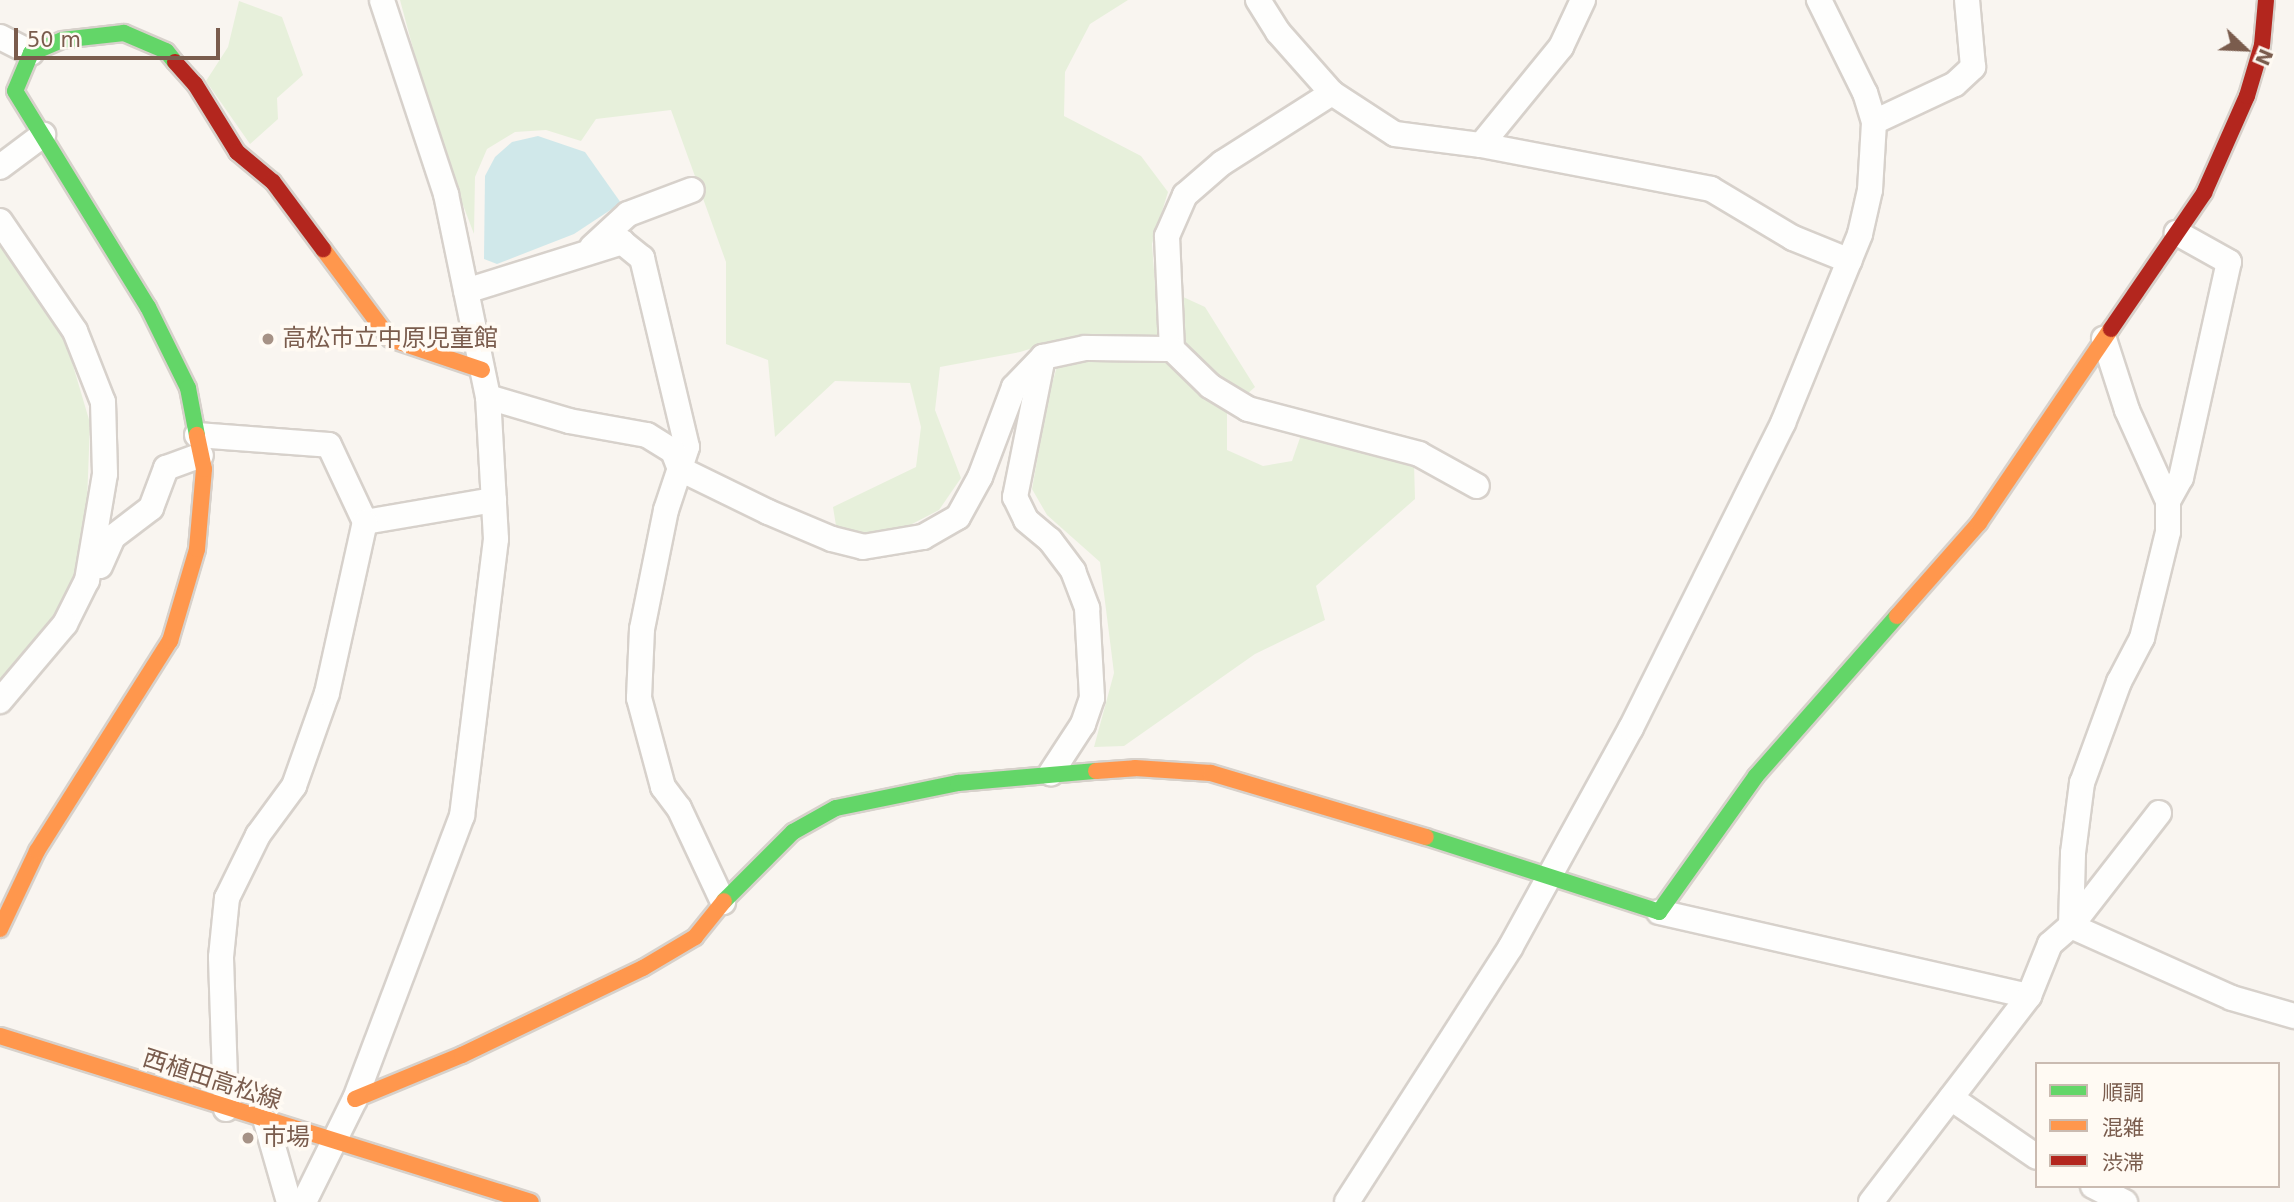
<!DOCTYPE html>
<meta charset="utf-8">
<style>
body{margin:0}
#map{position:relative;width:2294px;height:1202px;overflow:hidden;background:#f9f5f0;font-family:"DejaVu Sans","Noto Sans JP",sans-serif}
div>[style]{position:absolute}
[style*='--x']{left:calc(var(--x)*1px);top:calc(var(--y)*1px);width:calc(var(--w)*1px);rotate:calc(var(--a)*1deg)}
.green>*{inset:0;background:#e7f0db}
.water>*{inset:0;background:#d0e8ea}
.roads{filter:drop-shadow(2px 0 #d7d1cb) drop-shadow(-2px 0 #d7d1cb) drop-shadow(0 2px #d7d1cb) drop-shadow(0 -2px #d7d1cb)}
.street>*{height:24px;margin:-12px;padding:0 12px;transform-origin:12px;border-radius:12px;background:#fefefd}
.fast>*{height:16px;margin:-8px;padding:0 8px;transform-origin:8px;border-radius:8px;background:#63d668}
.slow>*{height:16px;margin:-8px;padding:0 8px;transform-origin:8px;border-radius:8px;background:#ff974d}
.jam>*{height:16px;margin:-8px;padding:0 8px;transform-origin:8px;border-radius:8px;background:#b3261e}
.dots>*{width:19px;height:19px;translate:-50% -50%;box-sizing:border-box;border:4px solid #fffaf3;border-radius:50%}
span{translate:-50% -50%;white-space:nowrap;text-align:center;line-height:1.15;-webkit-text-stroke:7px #fffaf3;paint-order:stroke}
.poi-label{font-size:24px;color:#7a5c4d}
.left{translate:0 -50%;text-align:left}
.street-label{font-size:24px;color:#7a5c4d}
.legend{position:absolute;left:2035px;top:1062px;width:245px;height:126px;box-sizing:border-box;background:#fffaf3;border:2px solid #cabbb1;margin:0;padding:9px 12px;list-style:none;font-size:21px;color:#7a5c4d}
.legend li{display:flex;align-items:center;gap:14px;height:35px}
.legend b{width:35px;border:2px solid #cabbb1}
.north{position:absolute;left:2210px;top:14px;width:70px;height:70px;-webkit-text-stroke:5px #fffaf3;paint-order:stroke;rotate:113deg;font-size:19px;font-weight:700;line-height:28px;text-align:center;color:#7a5c4d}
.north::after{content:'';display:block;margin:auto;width:24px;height:32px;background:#7a5c4d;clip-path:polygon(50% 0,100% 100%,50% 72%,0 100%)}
.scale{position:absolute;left:14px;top:28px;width:206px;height:32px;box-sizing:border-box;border:4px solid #7a5c4d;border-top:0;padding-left:9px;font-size:21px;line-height:24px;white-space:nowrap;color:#7a5c4d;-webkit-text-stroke:5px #fffaf3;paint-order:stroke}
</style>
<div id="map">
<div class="green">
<i style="clip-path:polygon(400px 0,1128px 0,1090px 24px,1065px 72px,1064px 116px,1141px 156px,1168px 192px,1152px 244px,1155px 284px,1205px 307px,1255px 387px,1227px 412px,1227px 450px,1263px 466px,1292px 461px,1301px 435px,1414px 463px,1415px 499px,1316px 586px,1325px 620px,1255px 654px,1124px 746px,1094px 747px,1114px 673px,1100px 562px,1047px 515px,1032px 489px,1048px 398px,1065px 338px,1020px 352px,940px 367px,935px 410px,961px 478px,939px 510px,889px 536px,837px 532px,833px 507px,916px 467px,921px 427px,910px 383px,835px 381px,775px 437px,768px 360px,726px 344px,726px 262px,671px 110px,596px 119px,581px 141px,546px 130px,515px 132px,487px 149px,475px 177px,474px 234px,436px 134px)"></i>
<i style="clip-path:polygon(239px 1px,282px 17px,303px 75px,277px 98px,278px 119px,250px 144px,206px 81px,228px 47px)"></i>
<i style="clip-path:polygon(0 246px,64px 335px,90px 423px,87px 502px,73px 589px,52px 625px,0 684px)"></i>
</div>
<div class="water">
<i style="clip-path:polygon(538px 136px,585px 152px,621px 203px,574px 234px,497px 264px,484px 259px,485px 176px,495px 157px,512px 142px)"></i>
</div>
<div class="roads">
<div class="street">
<i style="--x:1258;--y:0;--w:38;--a:58"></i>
<i style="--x:1278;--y:32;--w:81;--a:48.5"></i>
<i style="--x:1332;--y:93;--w:75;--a:33.1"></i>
<i style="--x:1395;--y:134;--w:87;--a:7.3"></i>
<i style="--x:1481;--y:145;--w:234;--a:10.8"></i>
<i style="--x:1711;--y:189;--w:96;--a:30.9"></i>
<i style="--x:1793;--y:238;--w:61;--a:22"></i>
<i style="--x:0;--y:37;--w:35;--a:27"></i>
<i style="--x:1332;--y:93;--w:130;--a:147.5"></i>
<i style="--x:1222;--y:163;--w:49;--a:139.1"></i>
<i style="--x:1185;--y:195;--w:45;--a:113.7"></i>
<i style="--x:1167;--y:236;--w:113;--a:87.5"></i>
<i style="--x:1172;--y:349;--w:53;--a:44.2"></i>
<i style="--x:1210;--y:386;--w:44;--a:31.2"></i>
<i style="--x:1248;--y:409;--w:177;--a:14.7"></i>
<i style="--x:1419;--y:454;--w:66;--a:28.9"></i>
<i style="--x:1874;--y:122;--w:89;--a:-25.1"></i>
<i style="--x:1955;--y:84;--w:25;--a:-43"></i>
<i style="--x:1973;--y:67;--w:67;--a:-95.1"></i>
<i style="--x:1481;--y:145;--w:127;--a:-50.8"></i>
<i style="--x:1561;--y:47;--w:52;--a:-64.9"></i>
<i style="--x:0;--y:167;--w:54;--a:-36.7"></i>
<i style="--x:0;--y:221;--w:133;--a:55.7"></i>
<i style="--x:75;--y:331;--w:76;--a:68.5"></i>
<i style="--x:103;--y:402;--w:72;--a:88.4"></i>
<i style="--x:105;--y:474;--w:108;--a:99.6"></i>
<i style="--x:87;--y:580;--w:49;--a:116.6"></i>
<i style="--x:65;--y:624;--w:101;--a:130.2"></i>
<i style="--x:592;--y:247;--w:49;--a:-42.5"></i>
<i style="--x:628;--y:214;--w:68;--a:-20.6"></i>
<i style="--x:466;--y:291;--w:164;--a:-17.4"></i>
<i style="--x:622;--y:242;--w:26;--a:39"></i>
<i style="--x:642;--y:258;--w:194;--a:76.6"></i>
<i style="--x:687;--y:447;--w:66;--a:108.4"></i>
<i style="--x:666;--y:510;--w:121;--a:101.4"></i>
<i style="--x:642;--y:629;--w:69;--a:92.5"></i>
<i style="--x:639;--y:698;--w:92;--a:74.9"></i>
<i style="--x:663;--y:787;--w:26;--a:53"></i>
<i style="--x:679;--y:808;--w:104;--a:64.9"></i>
<i style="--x:1043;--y:357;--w:143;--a:101.3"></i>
<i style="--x:1015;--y:497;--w:25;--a:64"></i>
<i style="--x:1026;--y:520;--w:31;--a:40"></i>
<i style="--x:1050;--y:540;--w:39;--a:53"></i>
<i style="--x:1073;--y:571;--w:40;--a:69"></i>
<i style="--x:1087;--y:608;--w:90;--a:86.8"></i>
<i style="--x:1092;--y:698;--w:28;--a:109"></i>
<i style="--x:1083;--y:724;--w:59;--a:123.1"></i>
<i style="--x:488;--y:397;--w:84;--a:16.5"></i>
<i style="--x:569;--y:421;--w:79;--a:10.2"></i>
<i style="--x:647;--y:435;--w:31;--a:32"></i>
<i style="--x:673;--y:451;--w:19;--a:69"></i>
<i style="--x:680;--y:469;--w:98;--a:26"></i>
<i style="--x:768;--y:512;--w:69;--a:22.9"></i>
<i style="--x:832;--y:539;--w:32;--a:14"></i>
<i style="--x:863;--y:547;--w:61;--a:-9.5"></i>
<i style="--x:923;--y:537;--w:40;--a:-29.7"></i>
<i style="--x:958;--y:517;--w:46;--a:-61.2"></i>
<i style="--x:980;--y:477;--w:96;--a:-69.3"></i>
<i style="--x:1014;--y:387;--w:42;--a:-46"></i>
<i style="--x:1043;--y:357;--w:43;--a:-12.1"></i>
<i style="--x:1085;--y:348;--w:87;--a:0.7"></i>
<i style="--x:197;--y:435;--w:132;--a:4.3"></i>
<i style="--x:329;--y:445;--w:85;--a:64.9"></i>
<i style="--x:365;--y:522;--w:131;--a:-9.7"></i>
<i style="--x:2168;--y:501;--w:26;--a:-61"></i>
<i style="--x:2181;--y:478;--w:221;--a:-77.5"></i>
<i style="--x:2229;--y:262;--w:60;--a:-150.9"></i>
<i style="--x:100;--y:566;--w:32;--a:-66"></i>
<i style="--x:113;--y:537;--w:48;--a:-37.3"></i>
<i style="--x:151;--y:508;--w:43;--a:-69.4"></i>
<i style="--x:166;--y:468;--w:37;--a:-20"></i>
<i style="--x:2159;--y:813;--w:143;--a:127.9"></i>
<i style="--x:2071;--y:926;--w:176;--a:24.1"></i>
<i style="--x:2232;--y:998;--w:65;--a:16.2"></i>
<i style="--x:1659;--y:912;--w:379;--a:12.8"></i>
<i style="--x:1951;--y:1098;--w:104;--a:34.5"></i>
<i style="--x:226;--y:1109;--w:152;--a:-91.9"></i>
<i style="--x:221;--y:957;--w:59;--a:-84.2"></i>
<i style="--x:227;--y:898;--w:70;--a:-63.8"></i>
<i style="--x:258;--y:835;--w:61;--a:-53.7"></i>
<i style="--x:294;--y:786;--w:99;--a:-70.5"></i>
<i style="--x:327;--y:693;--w:175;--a:-77.5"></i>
<i style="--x:266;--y:1122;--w:83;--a:74"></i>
<i style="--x:2093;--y:1186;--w:36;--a:27"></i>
<i style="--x:304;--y:1202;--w:115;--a:-63.7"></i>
<i style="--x:355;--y:1099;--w:303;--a:-69.3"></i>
<i style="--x:462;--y:816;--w:279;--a:-83"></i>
<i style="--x:496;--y:539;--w:142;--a:-93.2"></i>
<i style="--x:488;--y:397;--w:207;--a:-101.7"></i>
<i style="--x:446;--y:194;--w:204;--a:-108.3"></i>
<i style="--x:1347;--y:1202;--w:302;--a:-57.3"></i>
<i style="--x:1510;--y:948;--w:251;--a:-61.2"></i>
<i style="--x:1631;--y:728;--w:341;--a:-63.5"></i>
<i style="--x:1783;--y:423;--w:204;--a:-67.8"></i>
<i style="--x:1860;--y:234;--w:45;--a:-77.2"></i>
<i style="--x:1870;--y:190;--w:68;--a:-86.6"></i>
<i style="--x:1874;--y:122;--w:30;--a:-107"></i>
<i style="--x:1865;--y:93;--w:104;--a:-116.3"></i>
<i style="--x:1871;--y:1202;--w:260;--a:-52.5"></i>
<i style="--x:2029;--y:996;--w:56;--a:-68"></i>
<i style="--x:2050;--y:944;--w:28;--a:-41"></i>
<i style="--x:2071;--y:926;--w:73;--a:-88.4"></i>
<i style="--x:2073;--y:853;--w:71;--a:-82.7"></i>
<i style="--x:2082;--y:783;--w:108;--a:-69.9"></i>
<i style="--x:2119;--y:682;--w:50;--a:-62.4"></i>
<i style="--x:2142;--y:638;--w:109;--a:-76.2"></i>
<i style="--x:2168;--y:532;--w:31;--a:-90"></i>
<i style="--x:2168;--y:501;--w:100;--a:-114.3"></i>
<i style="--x:2127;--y:410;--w:75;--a:-107.9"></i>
</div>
<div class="fast">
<i style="--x:175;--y:62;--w:14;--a:-129"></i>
<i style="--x:166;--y:51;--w:46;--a:-156.8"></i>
<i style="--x:124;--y:33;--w:62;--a:173.6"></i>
<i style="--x:62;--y:40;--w:34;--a:157"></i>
<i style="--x:31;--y:53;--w:41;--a:112.8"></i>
<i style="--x:15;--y:91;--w:254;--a:58.4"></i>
<i style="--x:148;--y:307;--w:90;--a:63.7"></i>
<i style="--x:188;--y:388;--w:48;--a:79.2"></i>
<i style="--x:1426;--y:837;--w:245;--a:17.8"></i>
<i style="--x:1659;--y:912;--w:167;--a:-54.5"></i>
<i style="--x:1756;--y:776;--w:213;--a:-48.6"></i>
<i style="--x:724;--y:901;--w:98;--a:-45"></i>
<i style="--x:793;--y:832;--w:49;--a:-29.2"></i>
<i style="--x:836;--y:808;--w:125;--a:-11.6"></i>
<i style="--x:958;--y:783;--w:139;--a:-5"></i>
</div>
<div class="slow">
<i style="--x:323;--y:249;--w:112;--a:53.3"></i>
<i style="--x:390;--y:339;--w:97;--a:18.6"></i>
<i style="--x:1897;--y:616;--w:124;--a:-48.6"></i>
<i style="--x:1979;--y:523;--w:235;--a:-55.8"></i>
<i style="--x:1096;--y:771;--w:39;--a:-4"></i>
<i style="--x:1135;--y:768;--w:76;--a:3.8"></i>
<i style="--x:1211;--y:773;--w:224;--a:16.6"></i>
<i style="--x:0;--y:929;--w:86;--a:-64.6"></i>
<i style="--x:37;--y:851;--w:249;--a:-57.7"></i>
<i style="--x:170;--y:641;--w:96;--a:-73.6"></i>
<i style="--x:197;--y:549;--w:80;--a:-85"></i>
<i style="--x:204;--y:469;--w:35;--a:-102"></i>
<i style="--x:0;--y:1036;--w:556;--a:17.36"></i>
<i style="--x:355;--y:1099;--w:116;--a:-22.4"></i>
<i style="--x:462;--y:1055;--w:201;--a:-25.7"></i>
<i style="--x:643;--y:968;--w:61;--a:-30.8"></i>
<i style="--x:695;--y:937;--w:46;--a:-51.1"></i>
</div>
<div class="jam">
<i style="--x:175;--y:62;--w:30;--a:48"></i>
<i style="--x:195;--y:84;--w:80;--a:58.3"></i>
<i style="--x:237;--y:152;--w:47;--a:39.8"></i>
<i style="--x:273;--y:182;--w:84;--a:53.3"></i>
<i style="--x:2111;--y:329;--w:165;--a:-55.6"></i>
<i style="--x:2204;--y:193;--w:106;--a:-66.1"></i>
<i style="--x:2247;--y:96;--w:53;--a:-73.6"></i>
<i style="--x:2262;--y:45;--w:45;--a:-84.9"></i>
</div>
</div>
<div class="dots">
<i style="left:268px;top:339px;background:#a69286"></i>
<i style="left:248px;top:1138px;background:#a69286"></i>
</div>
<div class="poi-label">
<span class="left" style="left:282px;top:339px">高松市立中原児童館</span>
<span class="left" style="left:262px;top:1138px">市場</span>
</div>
<div class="street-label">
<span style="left:212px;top:1080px;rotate:18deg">西植田高松線</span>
</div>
<ul class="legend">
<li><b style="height:9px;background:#63d668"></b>順調</li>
<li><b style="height:9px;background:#ff974d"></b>混雑</li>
<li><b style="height:9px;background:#b3261e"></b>渋滞</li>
</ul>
<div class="north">N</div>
<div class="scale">50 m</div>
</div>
